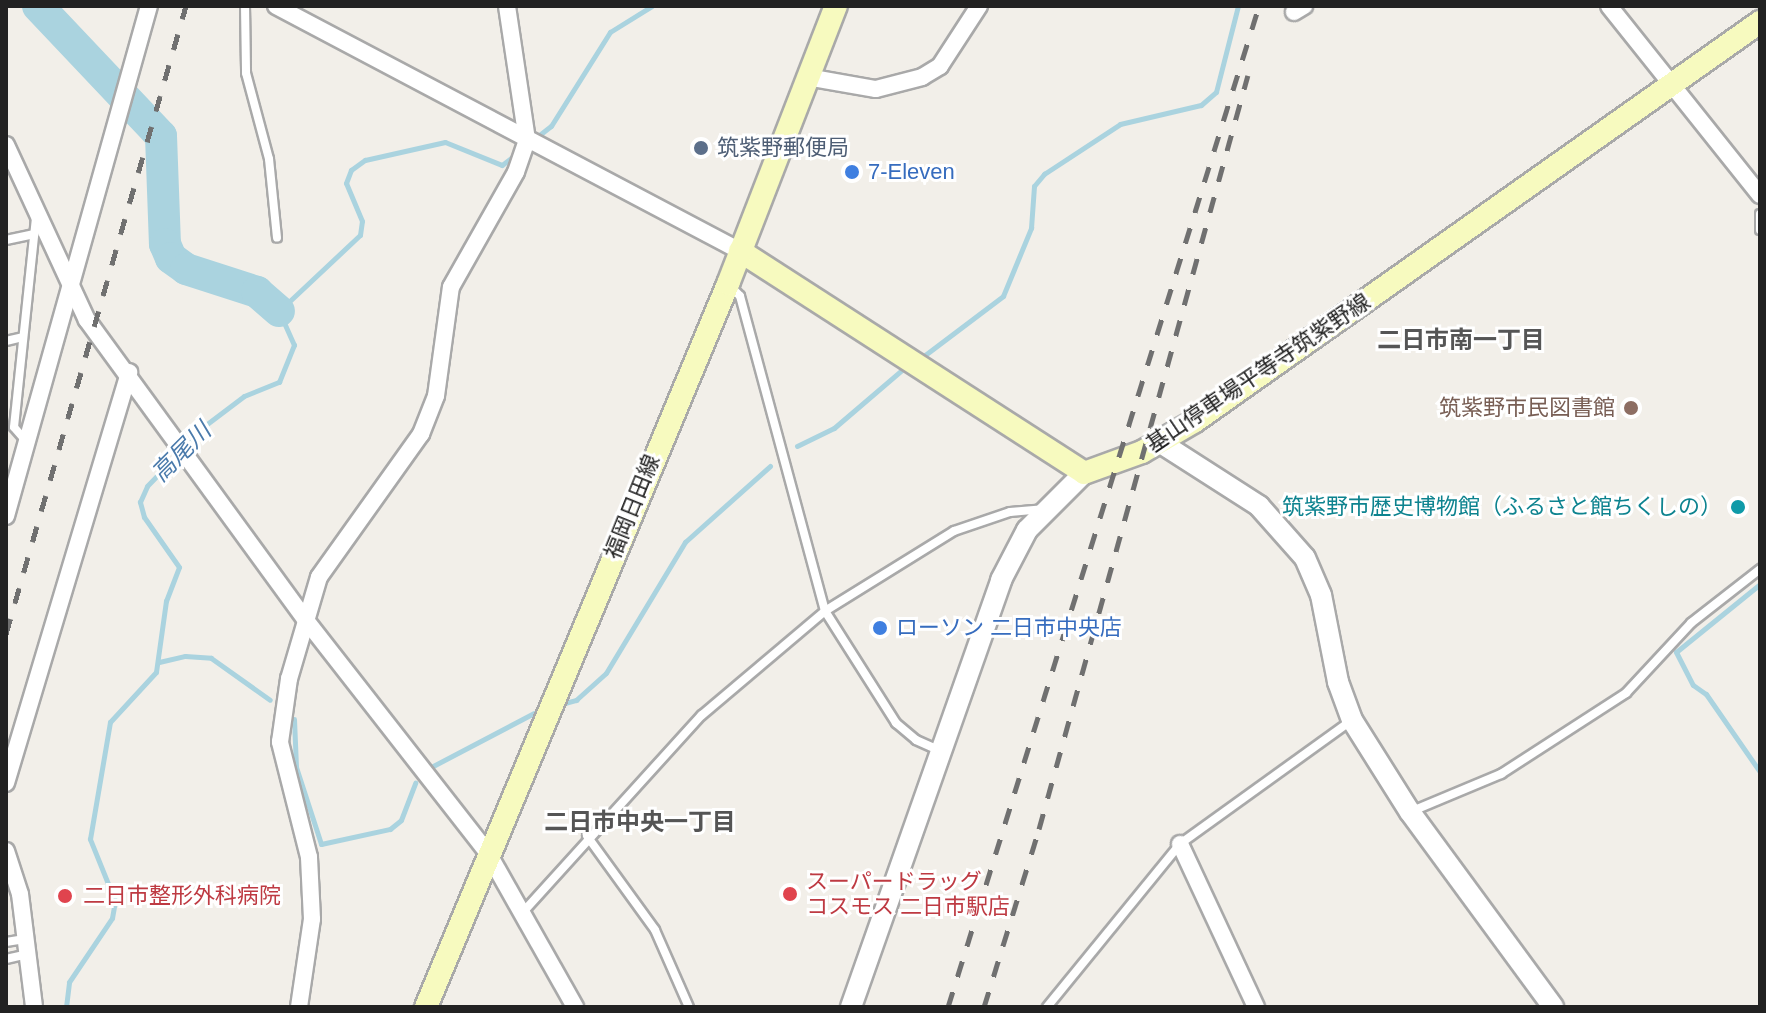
<!DOCTYPE html>
<meta charset="utf-8">
<style>
body{margin:0}
#map{position:relative;width:1766px;height:1013px;overflow:hidden;background:#f2efe9;font-family:Helvetica,"Noto Sans JP",sans-serif}
div>[style]{position:absolute}
[style*='--x']{left:calc(var(--x)*1px);top:calc(var(--y)*1px);width:calc(var(--w)*1px);rotate:calc(var(--a)*1deg)}
.stream>*{height:5px;margin:-2.5px;padding:0 2.5px;transform-origin:2.5px;border-radius:2.5px;background:#aad3df}
.river>*{height:32px;margin:-16px;padding:0 16px;transform-origin:16px;border-radius:16px;background:#aad3df}
.roads{filter:drop-shadow(2px 0 #a9a9a9) drop-shadow(-2px 0 #a9a9a9) drop-shadow(0 2px #a9a9a9) drop-shadow(0 -2px #a9a9a9)}
.service>*{height:8px;margin:-4px;padding:0 4px;transform-origin:4px;border-radius:4px;background:#fff}
.minor>*{height:16px;margin:-8px;padding:0 8px;transform-origin:8px;border-radius:8px;background:#fff}
.tertiary>*{height:20px;margin:-10px;padding:0 10px;transform-origin:10px;border-radius:10px;background:#fff}
.secondary>*{height:22px;margin:-11px;padding:0 11px;transform-origin:11px;border-radius:11px;background:#f7fabf}
.rail>*{height:5px;margin-top:-2.5px;transform-origin:0;background:repeating-linear-gradient(90deg,#707070 0 16px,transparent 0 32px)}
.dots>*{width:22px;height:22px;translate:-50% -50%;box-sizing:border-box;border:4px solid #fff;border-radius:50%}
span{translate:-50% -50%;white-space:nowrap;text-align:center;line-height:1.15;-webkit-text-stroke:6px #fff;paint-order:stroke}
.service-label{font-size:22px;color:#4e5e75}
.left{translate:0 -50%;text-align:left}
.shop-label{font-size:22px;color:#366cbe}
.street-label{font-size:22px;color:#222}
.education-label{font-size:22px;color:#785e54}
.right{translate:-100% -50%;text-align:right}
.culture-label{font-size:22px;color:#0d838f}
.health-label{font-size:22px;color:#be3a42}
.neighbourhood-label{font-size:24px;color:#555;font-weight:700}
.water-label{font-size:24px;color:#4a7aab;font-style:italic}
.frame{position:absolute;inset:0;border:8px solid #222;pointer-events:none}
</style>
<div id="map">
<div class="stream">
<i style="--x:533;--y:140;--w:23;--a:-38"></i>
<i style="--x:551;--y:126;--w:111;--a:-57.9"></i>
<i style="--x:610;--y:32;--w:49;--a:-31.8"></i>
<i style="--x:925;--y:355;--w:98;--a:-37.1"></i>
<i style="--x:1003;--y:296;--w:74;--a:-67.6"></i>
<i style="--x:1031;--y:228;--w:42;--a:-85.9"></i>
<i style="--x:1034;--y:186;--w:16;--a:-50"></i>
<i style="--x:1044;--y:174;--w:91;--a:-33.3"></i>
<i style="--x:1120;--y:124;--w:83;--a:-13.2"></i>
<i style="--x:1201;--y:105;--w:20;--a:-41"></i>
<i style="--x:1216;--y:92;--w:89;--a:-75.7"></i>
<i style="--x:797;--y:446;--w:41;--a:-25.9"></i>
<i style="--x:834;--y:428;--w:89;--a:-40.5"></i>
<i style="--x:1760;--y:584;--w:108;--a:141"></i>
<i style="--x:1676;--y:652;--w:37;--a:63"></i>
<i style="--x:1693;--y:685;--w:16;--a:35"></i>
<i style="--x:1706;--y:694;--w:95;--a:55.3"></i>
<i style="--x:159;--y:662;--w:27;--a:-13"></i>
<i style="--x:185;--y:656;--w:26;--a:4"></i>
<i style="--x:211;--y:658;--w:72;--a:35.4"></i>
<i style="--x:561;--y:704;--w:16;--a:-15"></i>
<i style="--x:576;--y:700;--w:40;--a:-42"></i>
<i style="--x:606;--y:673;--w:153;--a:-58.9"></i>
<i style="--x:685;--y:542;--w:114;--a:-41.8"></i>
<i style="--x:294;--y:719;--w:48;--a:87.6"></i>
<i style="--x:296;--y:767;--w:81;--a:72"></i>
<i style="--x:321;--y:844;--w:71;--a:-12.3"></i>
<i style="--x:390;--y:829;--w:14;--a:-39"></i>
<i style="--x:401;--y:820;--w:40;--a:-69"></i>
<i style="--x:433;--y:766;--w:114;--a:-27.7"></i>
<i style="--x:66;--y:1007;--w:25;--a:-83"></i>
<i style="--x:69;--y:982;--w:77;--a:-56.1"></i>
<i style="--x:112;--y:918;--w:17;--a:-80"></i>
<i style="--x:115;--y:901;--w:67;--a:-112"></i>
<i style="--x:90;--y:839;--w:119;--a:-80.3"></i>
<i style="--x:110;--y:722;--w:68;--a:-47.4"></i>
<i style="--x:156;--y:672;--w:72;--a:-82"></i>
<i style="--x:166;--y:601;--w:36;--a:-69"></i>
<i style="--x:179;--y:567;--w:61;--a:-125"></i>
<i style="--x:144;--y:517;--w:16;--a:-105"></i>
<i style="--x:140;--y:502;--w:17;--a:-66"></i>
<i style="--x:147;--y:486;--w:86;--a:-45.9"></i>
<i style="--x:207;--y:424;--w:46;--a:-37.1"></i>
<i style="--x:244;--y:396;--w:38;--a:-22"></i>
<i style="--x:279;--y:382;--w:40;--a:-68"></i>
<i style="--x:294;--y:345;--w:37;--a:-114"></i>
<i style="--x:279;--y:311;--w:111;--a:-43.2"></i>
<i style="--x:360;--y:235;--w:14;--a:-82"></i>
<i style="--x:362;--y:221;--w:41;--a:-112.8"></i>
<i style="--x:346;--y:183;--w:14;--a:-69"></i>
<i style="--x:351;--y:170;--w:17;--a:-36"></i>
<i style="--x:365;--y:160;--w:82;--a:-12.7"></i>
<i style="--x:445;--y:142;--w:61;--a:22"></i>
<i style="--x:502;--y:165;--w:18;--a:-38"></i>
</div>
<div class="river">
<i style="--x:38;--y:6;--w:179;--a:46.6"></i>
<i style="--x:161;--y:136;--w:108;--a:87.9"></i>
<i style="--x:165;--y:244;--w:15;--a:67"></i>
<i style="--x:171;--y:258;--w:19;--a:36"></i>
<i style="--x:186;--y:269;--w:75;--a:17.9"></i>
<i style="--x:257;--y:292;--w:29;--a:41"></i>
</div>
<div class="roads">
<div class="service">
<i style="--x:245;--y:6;--w:67;--a:89.1"></i>
<i style="--x:246;--y:73;--w:89;--a:75"></i>
<i style="--x:269;--y:159;--w:79;--a:84.2"></i>
<i style="--x:1760;--y:214;--w:16;--a:90"></i>
<i style="--x:6;--y:240;--w:29;--a:-12"></i>
<i style="--x:730;--y:286;--w:14;--a:45"></i>
<i style="--x:740;--y:296;--w:326;--a:74.9"></i>
<i style="--x:825;--y:611;--w:133;--a:57.6"></i>
<i style="--x:896;--y:723;--w:26;--a:40"></i>
<i style="--x:916;--y:740;--w:27;--a:24"></i>
<i style="--x:6;--y:341;--w:17;--a:-13"></i>
<i style="--x:26;--y:441;--w:18;--a:-131"></i>
<i style="--x:14;--y:427;--w:212;--a:-84"></i>
<i style="--x:1410;--y:812;--w:99;--a:-22.7"></i>
<i style="--x:1501;--y:774;--w:149;--a:-32.9"></i>
<i style="--x:1626;--y:693;--w:96;--a:-47.1"></i>
<i style="--x:1691;--y:623;--w:88;--a:-38"></i>
<i style="--x:587;--y:836;--w:116;--a:54.1"></i>
<i style="--x:655;--y:930;--w:84;--a:66.2"></i>
<i style="--x:524;--y:911;--w:265;--a:-47.8"></i>
<i style="--x:702;--y:715;--w:161;--a:-40.2"></i>
<i style="--x:825;--y:611;--w:152;--a:-31.8"></i>
<i style="--x:954;--y:531;--w:59;--a:-18.7"></i>
<i style="--x:1010;--y:512;--w:33;--a:-5"></i>
<i style="--x:6;--y:942;--w:19;--a:-9"></i>
<i style="--x:6;--y:959;--w:22;--a:-13"></i>
<i style="--x:1047;--y:1007;--w:210;--a:-50.8"></i>
<i style="--x:1180;--y:844;--w:212;--a:-35.8"></i>
</div>
<div class="minor">
<i style="--x:276;--y:6;--w:525;--a:27.83"></i>
<i style="--x:1609;--y:6;--w:242;--a:51.4"></i>
<i style="--x:1294;--y:12;--w:12;--a:-31"></i>
<i style="--x:807;--y:77;--w:70;--a:9.9"></i>
<i style="--x:876;--y:89;--w:48;--a:-14.6"></i>
<i style="--x:922;--y:77;--w:21;--a:-31"></i>
<i style="--x:940;--y:66;--w:72;--a:-57"></i>
<i style="--x:6;--y:145;--w:193;--a:65.2"></i>
<i style="--x:87;--y:320;--w:370;--a:53.9"></i>
<i style="--x:305;--y:619;--w:297;--a:52"></i>
<i style="--x:488;--y:853;--w:177;--a:60.5"></i>
<i style="--x:6;--y:516;--w:530;--a:-74.34"></i>
<i style="--x:6;--y:783;--w:429;--a:-73.3"></i>
<i style="--x:1180;--y:844;--w:180;--a:65"></i>
<i style="--x:6;--y:851;--w:45;--a:72"></i>
<i style="--x:20;--y:894;--w:114;--a:82.9"></i>
<i style="--x:299;--y:1007;--w:89;--a:-81.6"></i>
<i style="--x:312;--y:919;--w:62;--a:-92.8"></i>
<i style="--x:309;--y:857;--w:119;--a:-104.2"></i>
<i style="--x:280;--y:742;--w:64;--a:-81.9"></i>
<i style="--x:289;--y:679;--w:106;--a:-73.6"></i>
<i style="--x:319;--y:577;--w:176;--a:-54.5"></i>
<i style="--x:421;--y:434;--w:41;--a:-68.5"></i>
<i style="--x:436;--y:396;--w:110;--a:-82.2"></i>
<i style="--x:451;--y:287;--w:132;--a:-60.5"></i>
<i style="--x:516;--y:172;--w:34;--a:-71"></i>
<i style="--x:527;--y:140;--w:135;--a:-98.5"></i>
</div>
<div class="tertiary">
<i style="--x:1161;--y:443;--w:117;--a:32.7"></i>
<i style="--x:1259;--y:506;--w:69;--a:48.5"></i>
<i style="--x:1305;--y:558;--w:40;--a:66.6"></i>
<i style="--x:1321;--y:595;--w:89;--a:78.9"></i>
<i style="--x:1338;--y:682;--w:40;--a:69.8"></i>
<i style="--x:1352;--y:720;--w:109;--a:57.8"></i>
<i style="--x:1410;--y:812;--w:242;--a:53.7"></i>
<i style="--x:851;--y:1007;--w:453;--a:-70.6"></i>
<i style="--x:1001;--y:580;--w:56;--a:-62.5"></i>
<i style="--x:1027;--y:530;--w:81;--a:-45"></i>
</div>
<div class="secondary">
<i style="--x:740;--y:251;--w:409;--a:32.8"></i>
<i style="--x:1084;--y:473;--w:62;--a:-19.9"></i>
<i style="--x:1142;--y:452;--w:61;--a:-30.3"></i>
<i style="--x:1195;--y:421;--w:692;--a:-35.23"></i>
<i style="--x:426;--y:1007;--w:784;--a:-67.33"></i>
<i style="--x:728;--y:284;--w:298;--a:-68.8"></i>
</div>
</div>
<div class="rail">
<i style="--x:6;--y:634;--w:653;--a:-74.01"></i>
<i style="--x:948;--y:1007;--w:1048;--a:-72.74"></i>
<i style="--x:984;--y:1007;--w:186;--a:-72.8"></i>
<i style="--x:1039;--y:829;--w:782;--a:-74.51"></i>
</div>
<div class="dots">
<i style="left:701px;top:148px;background:#5c6f8a"></i>
<i style="left:852px;top:172px;background:#3f7fe0"></i>
<i style="left:1631px;top:408px;background:#8d6e63"></i>
<i style="left:1738px;top:507px;background:#0f9aa8"></i>
<i style="left:880px;top:628px;background:#3f7fe0"></i>
<i style="left:790px;top:894px;background:#e0444e"></i>
<i style="left:65px;top:896px;background:#e0444e"></i>
</div>
<div class="service-label">
<span class="left" style="left:717px;top:148px">筑紫野郵便局</span>
</div>
<div class="shop-label">
<span class="left" style="left:868px;top:172px">7-Eleven</span>
<span class="left" style="left:896px;top:628px">ローソン 二日市中央店</span>
</div>
<div class="street-label">
<span style="left:1258px;top:373px;rotate:-34deg">基山停車場平等寺筑紫野線</span>
<span style="left:632px;top:507px;rotate:-68deg">福岡日田線</span>
</div>
<div class="education-label">
<span class="right" style="left:1615px;top:408px">筑紫野市民図書館</span>
</div>
<div class="culture-label">
<span class="right" style="left:1722px;top:507px">筑紫野市歴史博物館（ふるさと館ちくしの）</span>
</div>
<div class="health-label">
<span class="left" style="left:806px;top:894px">スーパードラッグ<br>コスモス 二日市駅店</span>
<span class="left" style="left:83px;top:896px">二日市整形外科病院</span>
</div>
<div class="neighbourhood-label">
<span style="left:1461px;top:340px">二日市南一丁目</span>
<span style="left:640px;top:822px">二日市中央一丁目</span>
</div>
<div class="water-label">
<span style="left:181px;top:452px;rotate:-45deg">高尾川</span>
</div>
<div class="frame"></div>
</div>
